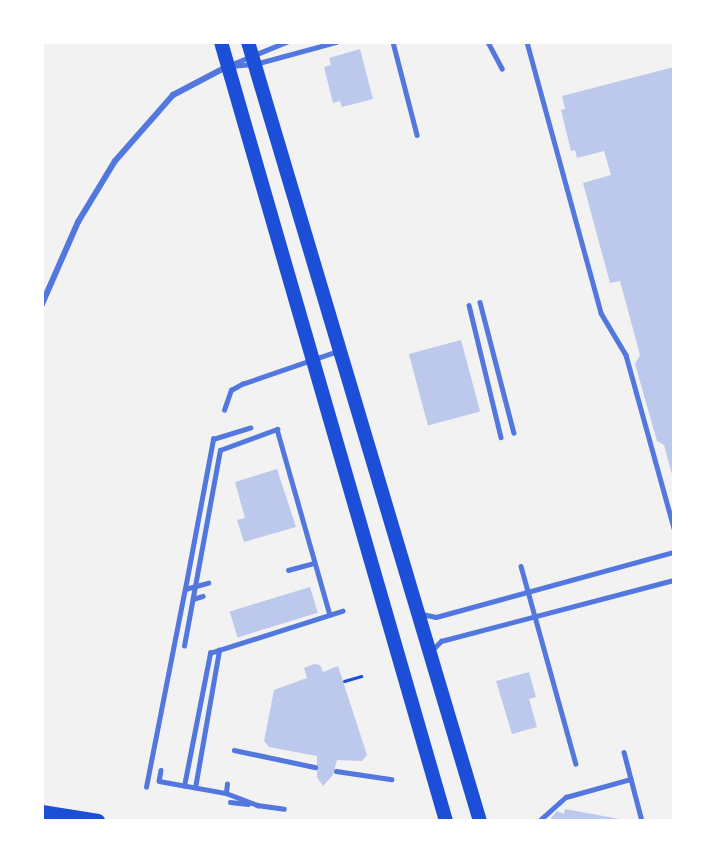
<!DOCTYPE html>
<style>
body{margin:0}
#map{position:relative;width:716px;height:863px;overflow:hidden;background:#f2f2f2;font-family:"Roboto Serif",serif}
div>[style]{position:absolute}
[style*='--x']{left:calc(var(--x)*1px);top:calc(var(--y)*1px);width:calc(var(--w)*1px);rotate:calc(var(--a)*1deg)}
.building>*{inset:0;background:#bdc9ec;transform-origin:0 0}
.path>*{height:3px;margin:-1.5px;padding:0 1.5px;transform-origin:1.5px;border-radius:1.5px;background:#1d4ed8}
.service>*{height:4.5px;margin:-2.25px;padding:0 2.25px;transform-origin:2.25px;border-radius:2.25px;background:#5277de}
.minor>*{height:6px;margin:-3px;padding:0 3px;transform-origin:3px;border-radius:3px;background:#5277de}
.primary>*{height:14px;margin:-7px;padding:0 7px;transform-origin:7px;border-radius:7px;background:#1d4ed8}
span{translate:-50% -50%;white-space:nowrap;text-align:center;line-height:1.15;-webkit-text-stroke:6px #fff;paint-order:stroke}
.frame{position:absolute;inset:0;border:44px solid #fff;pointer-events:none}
</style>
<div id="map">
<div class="building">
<i style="clip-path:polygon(360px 49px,373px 99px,342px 107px,340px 101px,333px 103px,324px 67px,331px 65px,329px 58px)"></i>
<i style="clip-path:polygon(674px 67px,674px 478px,673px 478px,664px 445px,657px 441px,635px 364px,640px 355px,620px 281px,610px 283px,583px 183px,611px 175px,604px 151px,577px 158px,575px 150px,571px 151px,561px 110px,565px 109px,562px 96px)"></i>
<i style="left:461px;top:340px;width:74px;height:54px;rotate:75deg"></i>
<i style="clip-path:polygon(277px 469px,296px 527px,244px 542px,237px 520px,245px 518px,235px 482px)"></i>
<i style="left:310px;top:587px;width:27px;height:84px;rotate:73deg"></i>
<i style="clip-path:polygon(314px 664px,320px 665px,323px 672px,338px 666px,367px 755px,362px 761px,337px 760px,333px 775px,323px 786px,317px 777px,317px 756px,269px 747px,264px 741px,274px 690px,307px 678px,304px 668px)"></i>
<i style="clip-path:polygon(529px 672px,536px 697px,529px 699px,537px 727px,512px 734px,496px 681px)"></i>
<i style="clip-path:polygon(565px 809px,625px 820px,625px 821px,553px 821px,551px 818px,557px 811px,564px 814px)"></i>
</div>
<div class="path">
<i style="--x:344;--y:681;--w:18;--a:-16"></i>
</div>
<div class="service">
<i style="--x:393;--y:42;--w:96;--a:75.5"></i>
<i style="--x:488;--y:42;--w:30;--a:62"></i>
<i style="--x:527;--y:42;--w:281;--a:74.7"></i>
<i style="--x:601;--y:313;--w:49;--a:59.2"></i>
<i style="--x:626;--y:355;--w:180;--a:74.5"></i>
<i style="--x:230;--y:65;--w:61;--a:-22.3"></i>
<i style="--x:231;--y:66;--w:24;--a:-5"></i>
<i style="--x:255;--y:64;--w:84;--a:-15.2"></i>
<i style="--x:480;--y:302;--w:135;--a:75.5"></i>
<i style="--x:469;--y:305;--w:136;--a:76.4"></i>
<i style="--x:224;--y:410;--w:21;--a:-71"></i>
<i style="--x:231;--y:390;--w:13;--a:-29"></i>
<i style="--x:242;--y:384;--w:102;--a:-19"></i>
<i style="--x:521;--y:566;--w:205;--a:74.5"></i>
<i style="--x:288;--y:570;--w:27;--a:-15"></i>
<i style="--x:185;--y:589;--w:153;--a:-79.4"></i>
<i style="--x:213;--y:439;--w:39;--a:-17"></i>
<i style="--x:193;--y:599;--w:10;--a:-17"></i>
<i style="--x:422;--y:614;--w:14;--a:12"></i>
<i style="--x:436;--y:617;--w:247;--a:-15.3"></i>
<i style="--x:184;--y:646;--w:199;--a:-79.6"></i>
<i style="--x:220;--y:450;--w:61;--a:-20.2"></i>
<i style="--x:277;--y:429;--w:193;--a:74.1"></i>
<i style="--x:431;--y:651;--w:14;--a:-45"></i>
<i style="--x:441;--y:641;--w:241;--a:-14.7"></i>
<i style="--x:234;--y:750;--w:83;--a:11.9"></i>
<i style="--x:624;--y:752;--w:71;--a:75.4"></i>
<i style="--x:161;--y:770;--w:11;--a:100"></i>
<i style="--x:159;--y:781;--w:68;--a:10.2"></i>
<i style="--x:226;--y:793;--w:34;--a:21"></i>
<i style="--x:336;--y:771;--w:56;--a:8.3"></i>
<i style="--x:184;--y:786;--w:136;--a:-78.9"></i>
<i style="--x:210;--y:653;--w:139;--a:-17.7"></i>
<i style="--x:146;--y:787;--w:202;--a:-78.9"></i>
<i style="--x:185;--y:589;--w:24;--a:-15"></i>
<i style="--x:195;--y:788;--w:140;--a:-80.1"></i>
<i style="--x:226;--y:793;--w:9;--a:-84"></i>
<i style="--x:230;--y:802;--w:18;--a:6"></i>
<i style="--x:257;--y:805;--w:27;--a:8"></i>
<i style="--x:539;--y:821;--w:36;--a:-42"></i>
<i style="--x:566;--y:797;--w:67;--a:-15.5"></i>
</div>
<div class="minor">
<i style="--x:42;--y:304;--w:90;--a:-66.3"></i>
<i style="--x:78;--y:222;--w:71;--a:-58.8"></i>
<i style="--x:115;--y:161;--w:88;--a:-48.7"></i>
<i style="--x:173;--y:95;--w:62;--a:-27.8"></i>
</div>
<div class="primary">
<i style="--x:221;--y:42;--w:811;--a:73.89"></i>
<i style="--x:248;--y:42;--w:813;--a:73.42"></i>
<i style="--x:42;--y:812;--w:57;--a:9.1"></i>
</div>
<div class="frame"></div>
</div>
